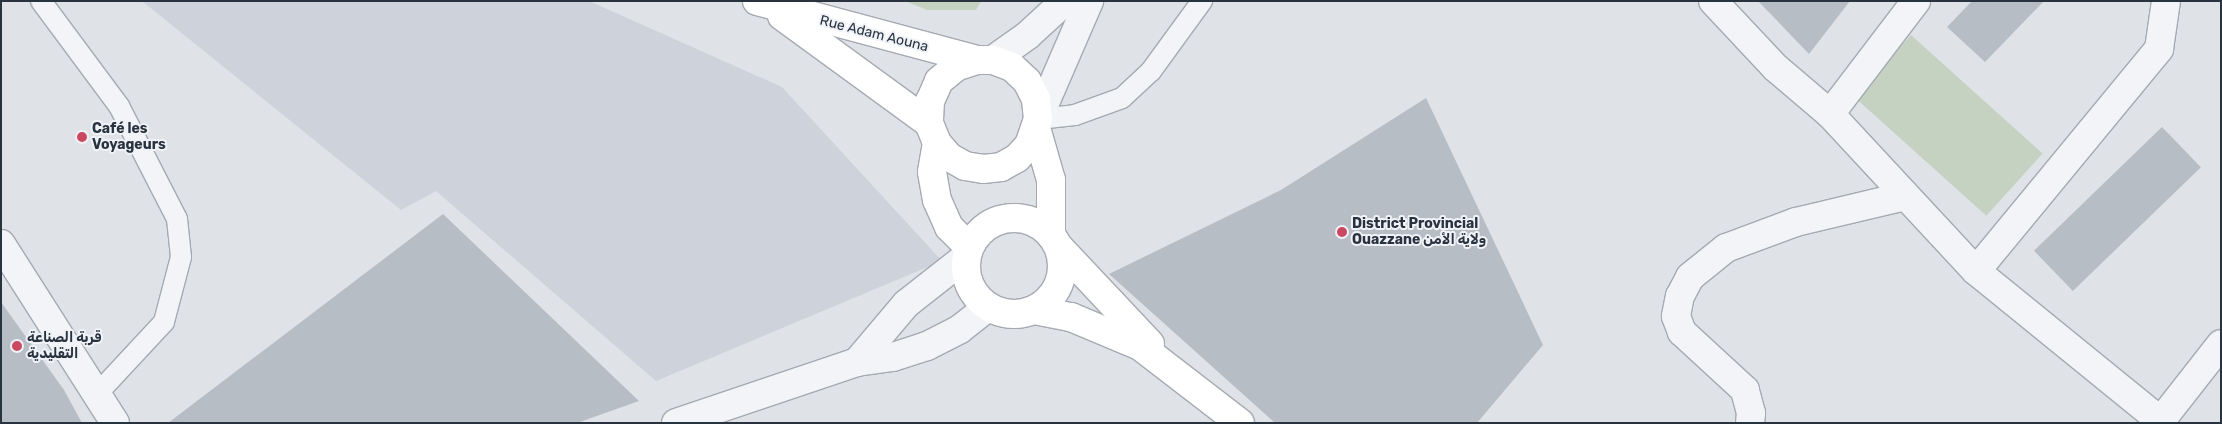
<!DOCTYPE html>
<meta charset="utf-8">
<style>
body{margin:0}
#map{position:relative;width:2222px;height:424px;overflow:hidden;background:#dfe3e8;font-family:Rubik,Cairo,sans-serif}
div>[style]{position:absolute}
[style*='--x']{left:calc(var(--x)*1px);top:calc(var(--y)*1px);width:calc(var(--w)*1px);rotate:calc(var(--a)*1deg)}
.built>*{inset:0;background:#ced2da}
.green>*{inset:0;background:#c6d2c1;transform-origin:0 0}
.building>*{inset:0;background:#b7bdc5;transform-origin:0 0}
.roads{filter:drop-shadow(1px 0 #a5aab2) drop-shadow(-1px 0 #a5aab2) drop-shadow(0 1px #a5aab2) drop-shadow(0 -1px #a5aab2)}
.lane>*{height:20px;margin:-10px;padding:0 10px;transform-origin:10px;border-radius:10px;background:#f2f4f7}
.street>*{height:28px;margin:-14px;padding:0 14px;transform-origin:14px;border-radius:14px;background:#f2f4f7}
.secondary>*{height:28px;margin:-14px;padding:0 14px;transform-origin:14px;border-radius:14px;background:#fff}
.secondary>.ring{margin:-14px;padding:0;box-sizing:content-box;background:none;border:28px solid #fff;border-radius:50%}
.dots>*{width:14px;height:14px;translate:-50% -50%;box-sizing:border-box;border:2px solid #eff2f6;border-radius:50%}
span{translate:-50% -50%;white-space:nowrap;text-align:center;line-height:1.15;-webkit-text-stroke:4px #eff2f6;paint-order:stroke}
.street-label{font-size:14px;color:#29323f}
.poi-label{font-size:14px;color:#29323f;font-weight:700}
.left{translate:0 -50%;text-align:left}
.frame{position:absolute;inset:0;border:2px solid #29323f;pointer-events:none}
</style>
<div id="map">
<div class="built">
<i style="clip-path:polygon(142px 1px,589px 1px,782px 87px,942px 261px,656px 381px,436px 191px,401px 210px)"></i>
</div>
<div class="green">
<i style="clip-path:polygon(905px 1px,981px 1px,976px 10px,927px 10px)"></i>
<i style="left:1911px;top:35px;width:177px;height:84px;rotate:42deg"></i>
</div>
<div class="building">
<i style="clip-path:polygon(1758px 1px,1850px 1px,1809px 54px)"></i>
<i style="clip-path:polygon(1972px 1px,2044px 1px,1985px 62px,1947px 27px)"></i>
<i style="clip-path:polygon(1426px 98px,1543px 345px,1477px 423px,1275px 423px,1109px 274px,1281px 190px)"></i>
<i style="left:2162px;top:127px;width:56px;height:178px;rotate:46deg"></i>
<i style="clip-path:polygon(443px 214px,639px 401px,577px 423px,168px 423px)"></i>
<i style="clip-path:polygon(1px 302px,64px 390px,82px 423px,1px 423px)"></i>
</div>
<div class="roads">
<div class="lane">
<i style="--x:41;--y:1;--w:131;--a:53.4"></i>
<i style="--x:119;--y:106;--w:127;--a:62.8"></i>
<i style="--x:177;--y:219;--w:38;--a:84"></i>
<i style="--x:181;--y:257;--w:67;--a:104.7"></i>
<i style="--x:164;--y:322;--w:98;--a:132.9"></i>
<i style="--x:1038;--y:119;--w:37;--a:-6"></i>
<i style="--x:1075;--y:115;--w:50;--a:-19.9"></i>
<i style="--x:1122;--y:98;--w:40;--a:-43"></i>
<i style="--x:1151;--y:71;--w:87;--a:-53.9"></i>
</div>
<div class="street">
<i style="--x:1713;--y:1;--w:92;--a:46.8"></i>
<i style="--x:1776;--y:68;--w:71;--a:40.4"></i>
<i style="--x:1830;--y:114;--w:214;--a:47.1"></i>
<i style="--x:1976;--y:271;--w:241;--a:39.1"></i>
<i style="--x:993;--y:60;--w:43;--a:-35.5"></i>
<i style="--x:1028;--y:35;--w:50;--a:-42.6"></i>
<i style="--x:1830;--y:114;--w:142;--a:-52.7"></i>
<i style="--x:1038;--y:119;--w:129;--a:-66.6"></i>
<i style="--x:1;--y:244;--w:212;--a:57.5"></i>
<i style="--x:1976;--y:271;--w:288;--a:-50.5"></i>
<i style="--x:2159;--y:49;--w:49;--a:-81.7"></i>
<i style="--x:857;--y:362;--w:76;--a:-49.8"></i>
<i style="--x:906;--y:304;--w:76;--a:-38.1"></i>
<i style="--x:676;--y:423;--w:191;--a:-18.6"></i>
<i style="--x:857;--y:362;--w:36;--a:-8"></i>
<i style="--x:893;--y:357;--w:36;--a:-18"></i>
<i style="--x:927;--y:346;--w:37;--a:-27"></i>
<i style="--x:960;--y:329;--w:36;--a:-38"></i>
<i style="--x:1750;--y:423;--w:10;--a:-84"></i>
<i style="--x:1751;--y:413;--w:24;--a:-105"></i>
<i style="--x:1745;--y:390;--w:86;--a:-137.4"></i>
<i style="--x:1682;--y:332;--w:17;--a:-111"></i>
<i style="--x:1676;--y:316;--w:20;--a:-79"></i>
<i style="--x:1680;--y:296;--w:21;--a:-62"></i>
<i style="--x:1690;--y:277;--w:46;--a:-38.9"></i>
<i style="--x:1726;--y:248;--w:75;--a:-20.4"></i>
<i style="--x:1796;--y:222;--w:112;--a:-13.4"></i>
<i style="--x:2159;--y:423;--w:100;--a:-51.9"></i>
</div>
<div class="secondary">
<i style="--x:757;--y:1;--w:228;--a:15"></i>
<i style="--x:782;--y:16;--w:182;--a:36.1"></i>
<i style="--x:1036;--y:128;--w:54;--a:73.9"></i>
<i style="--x:1051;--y:180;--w:54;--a:90"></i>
<i style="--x:937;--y:143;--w:18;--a:49"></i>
<i style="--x:949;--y:157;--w:18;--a:29"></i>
<i style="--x:965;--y:166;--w:18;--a:9"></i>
<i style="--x:983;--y:169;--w:18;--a:-6"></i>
<i style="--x:1001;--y:167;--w:18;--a:-29"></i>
<i style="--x:1017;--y:158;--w:18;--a:-47"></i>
<i style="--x:1029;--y:145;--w:28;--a:-71"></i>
<i style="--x:1038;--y:119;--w:20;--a:-96"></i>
<i style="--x:1036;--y:99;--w:20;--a:-117"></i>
<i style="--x:1027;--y:81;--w:21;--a:-137"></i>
<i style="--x:1012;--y:67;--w:20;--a:-160"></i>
<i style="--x:993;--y:60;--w:16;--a:180"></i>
<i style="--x:977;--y:60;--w:22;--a:162"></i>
<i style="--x:956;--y:67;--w:22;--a:141"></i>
<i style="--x:939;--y:81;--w:22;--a:114"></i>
<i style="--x:930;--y:101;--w:22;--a:93"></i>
<i style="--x:929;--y:123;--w:22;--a:68"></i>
<i style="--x:937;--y:143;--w:29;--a:100"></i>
<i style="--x:932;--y:172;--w:28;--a:80"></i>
<i style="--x:937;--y:200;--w:30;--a:66"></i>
<i style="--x:949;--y:227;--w:28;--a:45"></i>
<i class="ring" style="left:966px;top:218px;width:68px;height:68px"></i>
<i style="--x:1059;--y:247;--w:133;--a:46.8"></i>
<i style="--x:1034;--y:310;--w:38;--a:11"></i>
<i style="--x:1071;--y:317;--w:75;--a:22.8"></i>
<i style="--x:1140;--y:346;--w:126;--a:37.6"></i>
</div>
</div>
<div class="dots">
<i style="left:82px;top:137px;background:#ca4860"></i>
<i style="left:1342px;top:232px;background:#ca4860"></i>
<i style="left:17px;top:346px;background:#ca4860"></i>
</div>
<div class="street-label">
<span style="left:874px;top:34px;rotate:14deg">Rue Adam Aouna</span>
</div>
<div class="poi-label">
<span class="left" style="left:92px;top:137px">Café les<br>Voyageurs</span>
<span class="left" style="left:1352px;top:232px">District Provincial<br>Ouazzane ولاية الأمن</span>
<span class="left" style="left:27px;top:346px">قربة الصناعة<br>التقليدية</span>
</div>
<div class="frame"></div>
</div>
